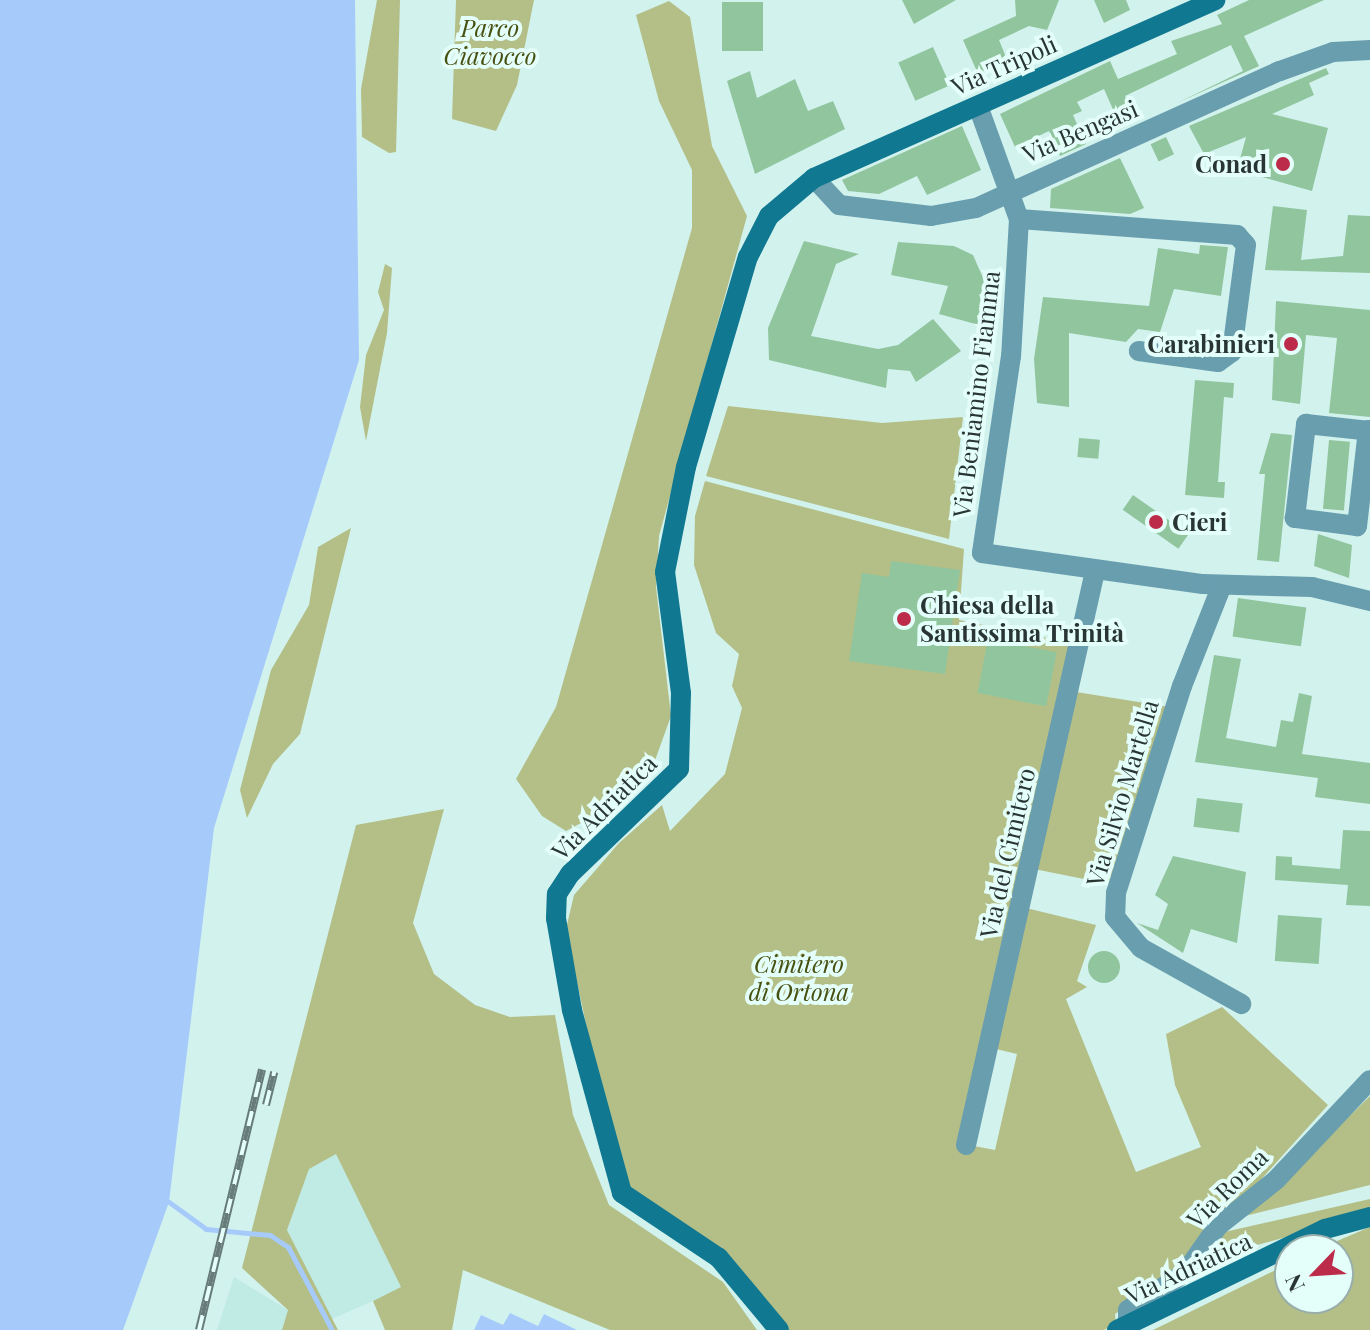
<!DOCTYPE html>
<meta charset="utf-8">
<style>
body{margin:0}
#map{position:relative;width:1370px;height:1330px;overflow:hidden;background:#d2f2ee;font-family:"Playfair Display",serif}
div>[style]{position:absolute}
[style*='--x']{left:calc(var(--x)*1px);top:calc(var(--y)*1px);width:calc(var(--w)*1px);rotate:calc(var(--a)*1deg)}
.built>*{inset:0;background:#c0ebe5}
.green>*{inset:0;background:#b3bf87}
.water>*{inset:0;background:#a6cbfa}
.stream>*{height:5px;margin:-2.5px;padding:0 2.5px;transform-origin:2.5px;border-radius:2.5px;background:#a6cbfa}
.building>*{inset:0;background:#91c59e;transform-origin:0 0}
.round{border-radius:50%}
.street>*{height:20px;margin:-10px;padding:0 10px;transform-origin:10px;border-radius:10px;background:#699eaf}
.secondary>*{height:20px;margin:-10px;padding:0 10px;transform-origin:10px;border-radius:10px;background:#117892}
.rail>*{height:8px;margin-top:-4px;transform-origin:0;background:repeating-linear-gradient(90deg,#e4fefa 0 15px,#677b79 0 30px);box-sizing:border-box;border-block:2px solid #677b79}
.dots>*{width:22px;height:22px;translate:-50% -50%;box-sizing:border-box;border:4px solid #e4fefa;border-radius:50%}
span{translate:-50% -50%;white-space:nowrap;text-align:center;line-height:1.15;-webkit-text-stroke:8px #e4fefa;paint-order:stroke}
.park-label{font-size:24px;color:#475010;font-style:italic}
.street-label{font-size:24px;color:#283533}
.poi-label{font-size:24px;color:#283533;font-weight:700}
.right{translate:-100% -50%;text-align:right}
.left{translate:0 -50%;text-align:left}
.north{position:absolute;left:1274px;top:1234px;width:80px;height:80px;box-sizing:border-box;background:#e4fefa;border:2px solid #99aeaa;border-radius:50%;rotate:245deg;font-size:22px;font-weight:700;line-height:32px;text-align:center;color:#283533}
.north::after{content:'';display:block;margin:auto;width:28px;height:36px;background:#bc2b49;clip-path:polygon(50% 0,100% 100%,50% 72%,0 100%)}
</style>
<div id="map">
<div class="built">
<i style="clip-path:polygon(336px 1153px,402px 1288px,332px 1319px,287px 1230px,309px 1168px)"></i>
<i style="clip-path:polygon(234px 1277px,288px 1310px,282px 1330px,217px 1330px)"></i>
</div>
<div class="green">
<i style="clip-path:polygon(377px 0,400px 0,396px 152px,389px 153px,362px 137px,361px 89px)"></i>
<i style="clip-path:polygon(456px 0,534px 0,517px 85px,496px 131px,452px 119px)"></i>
<i style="clip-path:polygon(669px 1px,690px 17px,712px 146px,747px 216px,659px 536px,656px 587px,671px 716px,653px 766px,613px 806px,566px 831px,542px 816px,516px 779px,556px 707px,692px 228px,692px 170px,659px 101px,636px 15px)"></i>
<i style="clip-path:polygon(385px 264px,392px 268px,387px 333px,366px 441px,360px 407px,366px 355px,384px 310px,378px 292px)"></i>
<i style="clip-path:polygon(728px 406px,882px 423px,963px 417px,949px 539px,706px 476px)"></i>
<i style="clip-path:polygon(705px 481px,964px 549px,959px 620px,1073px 643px,958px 1143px,995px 1150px,1017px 1054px,996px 1049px,1026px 908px,1096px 925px,1077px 981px,1087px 987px,1066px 999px,1136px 1172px,1201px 1147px,1175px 1085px,1166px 1034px,1222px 1007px,1328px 1105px,1178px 1272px,1115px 1314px,1116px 1324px,1104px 1330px,785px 1330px,752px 1288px,646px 1209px,616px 1167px,566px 929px,574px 895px,619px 843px,662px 805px,670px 831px,725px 774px,742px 708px,732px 686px,739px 654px,716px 633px,694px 565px,695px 516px)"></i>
<i style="clip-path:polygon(351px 528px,300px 734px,273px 764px,247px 818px,240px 790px,271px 670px,309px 605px,318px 547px)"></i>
<i style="clip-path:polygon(1076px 692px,1170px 707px,1109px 884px,1034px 869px)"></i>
<i style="clip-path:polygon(444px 809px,413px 923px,434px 974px,475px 1005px,510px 1017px,555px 1015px,573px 1115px,609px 1205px,723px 1282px,757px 1330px,610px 1330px,463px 1270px,452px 1330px,385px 1330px,373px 1301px,401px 1287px,336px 1154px,309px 1169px,287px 1230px,338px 1330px,282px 1330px,288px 1310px,242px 1268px,356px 825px)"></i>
<i style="clip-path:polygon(1370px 1096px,1370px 1185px,1237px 1218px,1319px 1146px)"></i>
<i style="clip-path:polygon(1370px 1199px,1370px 1214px,1257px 1245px,1191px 1279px,1220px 1233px)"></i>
<i style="clip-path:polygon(1370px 1227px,1370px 1330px,1153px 1330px,1290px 1263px,1290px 1298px,1338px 1298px,1338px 1250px,1316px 1250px)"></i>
</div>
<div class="water">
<i style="clip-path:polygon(0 0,355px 0,359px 360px,214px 828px,169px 1202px,123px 1330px,0 1330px)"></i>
<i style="clip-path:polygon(510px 1313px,538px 1326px,544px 1314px,577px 1330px,474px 1330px,481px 1315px,503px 1325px)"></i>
</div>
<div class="stream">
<i style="--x:169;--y:1202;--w:46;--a:36.1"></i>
<i style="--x:206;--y:1229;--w:64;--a:5.4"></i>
<i style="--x:270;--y:1235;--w:22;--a:34"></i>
<i style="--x:288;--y:1247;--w:94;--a:62.1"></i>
</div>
<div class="building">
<i style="clip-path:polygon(902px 0,956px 0,914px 24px)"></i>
<i style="clip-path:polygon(1015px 0,1059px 0,1047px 30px,1029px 26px,999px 40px,1008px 62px,979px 76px,963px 40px,1016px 16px)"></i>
<i style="clip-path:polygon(1094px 0,1126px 0,1130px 10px,1104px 23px)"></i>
<i style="clip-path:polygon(1249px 0,1324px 0,1244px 36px,1259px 66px,1177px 103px,1243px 71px,1231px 45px,1125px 96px,1130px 107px,1115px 114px,1104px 89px,1077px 102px,1082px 111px,1073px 115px,1086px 144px,1060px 156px,1049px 131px,1015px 147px,1000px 114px,1110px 61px,1118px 79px,1177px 54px,1171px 41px,1222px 24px,1217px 15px)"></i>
<i style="left:722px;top:2px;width:41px;height:49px"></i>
<i style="left:933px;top:47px;width:42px;height:38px;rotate:66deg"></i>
<i style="clip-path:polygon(1326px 68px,1329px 74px,1309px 83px,1314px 95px,1272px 114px,1328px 128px,1312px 191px,1237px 170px,1246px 137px,1204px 154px,1189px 126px)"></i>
<i style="clip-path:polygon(750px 71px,757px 98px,795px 79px,808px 111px,833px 101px,845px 129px,755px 174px,727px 81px)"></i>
<i style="clip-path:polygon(962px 126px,981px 170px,927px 195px,917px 176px,879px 194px,848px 191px,842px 180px)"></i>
<i style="left:1166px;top:137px;width:19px;height:17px;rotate:65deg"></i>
<i style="clip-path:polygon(1120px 158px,1144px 208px,1130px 214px,1050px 208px,1051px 189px)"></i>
<i style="clip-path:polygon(1273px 206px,1307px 210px,1301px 260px,1343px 256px,1348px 215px,1370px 216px,1370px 273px,1265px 270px)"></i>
<i style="clip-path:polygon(804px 241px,859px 254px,836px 264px,811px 336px,878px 349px,898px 345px,933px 319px,961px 351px,916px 382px,910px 371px,888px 369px,886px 388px,769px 360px,768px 328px)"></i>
<i style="clip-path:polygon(898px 242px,954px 246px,973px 255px,984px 280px,979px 325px,939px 314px,948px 286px,891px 275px)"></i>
<i style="clip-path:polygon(1200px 245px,1228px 247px,1221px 296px,1174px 289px,1160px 332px,1138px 329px,1126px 342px,1069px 333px,1069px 407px,1037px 403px,1034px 359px,1043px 297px,1149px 306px,1158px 248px,1199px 254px)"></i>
<i style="clip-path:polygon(1276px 301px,1370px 310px,1370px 417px,1329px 413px,1337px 338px,1306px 335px,1300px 404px,1272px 400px)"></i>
<i style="clip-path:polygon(1195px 380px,1234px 383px,1233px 398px,1224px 397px,1218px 482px,1225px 482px,1224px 498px,1185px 495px)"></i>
<i style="clip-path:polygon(1271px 433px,1292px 435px,1279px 562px,1257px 560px,1265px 474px,1259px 474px)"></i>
<i style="left:1079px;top:438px;width:21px;height:19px;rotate:5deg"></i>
<i style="left:1329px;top:440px;width:21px;height:69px;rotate:5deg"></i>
<i style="left:1133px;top:495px;width:68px;height:18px;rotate:35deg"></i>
<i style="clip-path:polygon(1318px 534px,1352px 545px,1349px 578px,1314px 566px)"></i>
<i style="clip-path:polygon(891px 561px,960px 570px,945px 674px,849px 661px,862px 573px,889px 577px)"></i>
<i style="left:1238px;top:598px;width:69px;height:39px;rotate:8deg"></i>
<i style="left:988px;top:639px;width:70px;height:55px;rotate:11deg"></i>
<i style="clip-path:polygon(1214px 655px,1241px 659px,1226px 738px,1276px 747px,1281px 720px,1293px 722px,1299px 693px,1312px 696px,1302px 754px,1370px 763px,1370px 804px,1315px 797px,1318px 778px,1195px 762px)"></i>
<i style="left:1197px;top:798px;width:46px;height:29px;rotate:7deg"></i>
<i style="clip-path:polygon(1343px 830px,1370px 831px,1370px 906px,1346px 905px,1348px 885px,1275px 880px,1276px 856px,1292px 857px,1292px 865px,1340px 869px)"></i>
<i style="clip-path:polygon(1173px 856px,1246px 872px,1237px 943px,1191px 929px,1183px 953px,1137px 923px,1158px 930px,1168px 904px,1155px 895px)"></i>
<i style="left:1278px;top:915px;width:44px;height:46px;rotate:4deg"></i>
<i class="round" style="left:1088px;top:951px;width:32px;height:32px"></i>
</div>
<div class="street">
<i style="--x:978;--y:106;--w:120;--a:70.1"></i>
<i style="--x:1019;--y:219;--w:137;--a:93.3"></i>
<i style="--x:1011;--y:356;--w:199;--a:98.4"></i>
<i style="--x:982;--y:553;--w:223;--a:8"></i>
<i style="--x:1203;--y:584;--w:109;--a:1.6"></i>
<i style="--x:1312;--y:587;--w:60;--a:13.6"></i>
<i style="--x:814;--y:178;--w:37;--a:47"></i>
<i style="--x:839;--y:205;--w:93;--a:6.8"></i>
<i style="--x:931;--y:216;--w:46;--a:-10.1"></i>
<i style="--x:976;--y:208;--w:333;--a:-24.3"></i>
<i style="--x:1280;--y:71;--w:56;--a:-19.7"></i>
<i style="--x:1333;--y:52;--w:37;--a:-3"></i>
<i style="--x:1019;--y:219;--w:219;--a:4.2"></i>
<i style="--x:1237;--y:235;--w:13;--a:48"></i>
<i style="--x:1246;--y:245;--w:108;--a:97.5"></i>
<i style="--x:1232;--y:352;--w:17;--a:144"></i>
<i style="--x:1218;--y:362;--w:80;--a:-172.1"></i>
<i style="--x:1368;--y:430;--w:97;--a:96.5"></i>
<i style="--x:1357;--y:526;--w:63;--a:-172.6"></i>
<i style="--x:1295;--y:518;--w:95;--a:-83.3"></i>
<i style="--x:1306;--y:424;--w:64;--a:6.2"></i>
<i style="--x:1222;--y:585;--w:109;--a:111.6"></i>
<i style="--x:1182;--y:686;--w:217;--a:107.7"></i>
<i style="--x:1116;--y:893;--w:24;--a:92"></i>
<i style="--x:1115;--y:917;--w:40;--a:50"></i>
<i style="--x:1141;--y:948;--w:115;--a:29.2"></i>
<i style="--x:966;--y:1145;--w:588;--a:-77.33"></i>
<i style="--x:1128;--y:1330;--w:20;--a:-90"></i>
<i style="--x:1128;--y:1310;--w:68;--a:-33"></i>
<i style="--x:1185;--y:1273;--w:57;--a:-54.9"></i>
<i style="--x:1218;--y:1226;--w:74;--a:-38.4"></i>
<i style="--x:1276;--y:1180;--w:137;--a:-46.8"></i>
</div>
<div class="secondary">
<i style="--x:779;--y:1330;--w:94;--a:-129.8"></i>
<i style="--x:719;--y:1258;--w:117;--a:-146.2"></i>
<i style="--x:622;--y:1193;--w:190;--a:-105.3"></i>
<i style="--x:572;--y:1010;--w:93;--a:-99.9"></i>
<i style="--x:556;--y:918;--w:24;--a:-88"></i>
<i style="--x:557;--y:894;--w:24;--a:-57"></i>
<i style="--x:570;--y:874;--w:151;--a:-43.9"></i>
<i style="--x:679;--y:769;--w:76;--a:-88.5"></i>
<i style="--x:681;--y:693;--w:122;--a:-97.5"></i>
<i style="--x:665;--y:572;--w:107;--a:-78.7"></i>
<i style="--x:686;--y:467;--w:219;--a:-73.6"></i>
<i style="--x:748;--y:257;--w:46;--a:-62.9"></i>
<i style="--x:769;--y:216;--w:59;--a:-40.2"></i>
<i style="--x:814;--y:178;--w:439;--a:-23.9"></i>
<i style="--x:1117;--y:1330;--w:231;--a:-25.9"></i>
<i style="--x:1325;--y:1229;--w:47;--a:-14.9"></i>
</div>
<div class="rail">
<i style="--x:266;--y:1105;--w:34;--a:-76"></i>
<i style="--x:199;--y:1330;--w:268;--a:-76.4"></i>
</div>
<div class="dots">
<i style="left:1283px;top:164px;background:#bc2b49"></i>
<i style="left:1291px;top:344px;background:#bc2b49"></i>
<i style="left:1156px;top:522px;background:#bc2b49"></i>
<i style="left:904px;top:619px;background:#bc2b49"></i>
</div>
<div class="park-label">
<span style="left:490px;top:42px">Parco<br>Ciavocco</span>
<span style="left:799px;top:978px">Cimitero<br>di Ortona</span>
</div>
<div class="street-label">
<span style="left:1004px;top:65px;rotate:-24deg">Via Tripoli</span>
<span style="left:1080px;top:131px;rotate:-23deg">Via Bengasi</span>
<span style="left:976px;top:394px;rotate:-83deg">Via Beniamino Fiamma</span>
<span style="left:1122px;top:793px;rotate:-73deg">Via Silvio Martella</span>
<span style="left:604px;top:807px;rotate:-45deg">Via Adriatica</span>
<span style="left:1007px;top:853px;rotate:-77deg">Via del Cimitero</span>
<span style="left:1227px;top:1188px;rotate:-44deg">Via Roma</span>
<span style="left:1188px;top:1268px;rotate:-25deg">Via Adriatica</span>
</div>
<div class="poi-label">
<span class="right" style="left:1267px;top:164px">Conad</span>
<span class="right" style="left:1275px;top:344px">Carabinieri</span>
<span class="left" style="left:1172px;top:522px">Cieri</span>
<span class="left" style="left:920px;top:619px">Chiesa della<br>Santissima Trinità</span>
</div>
<div class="north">N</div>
</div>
